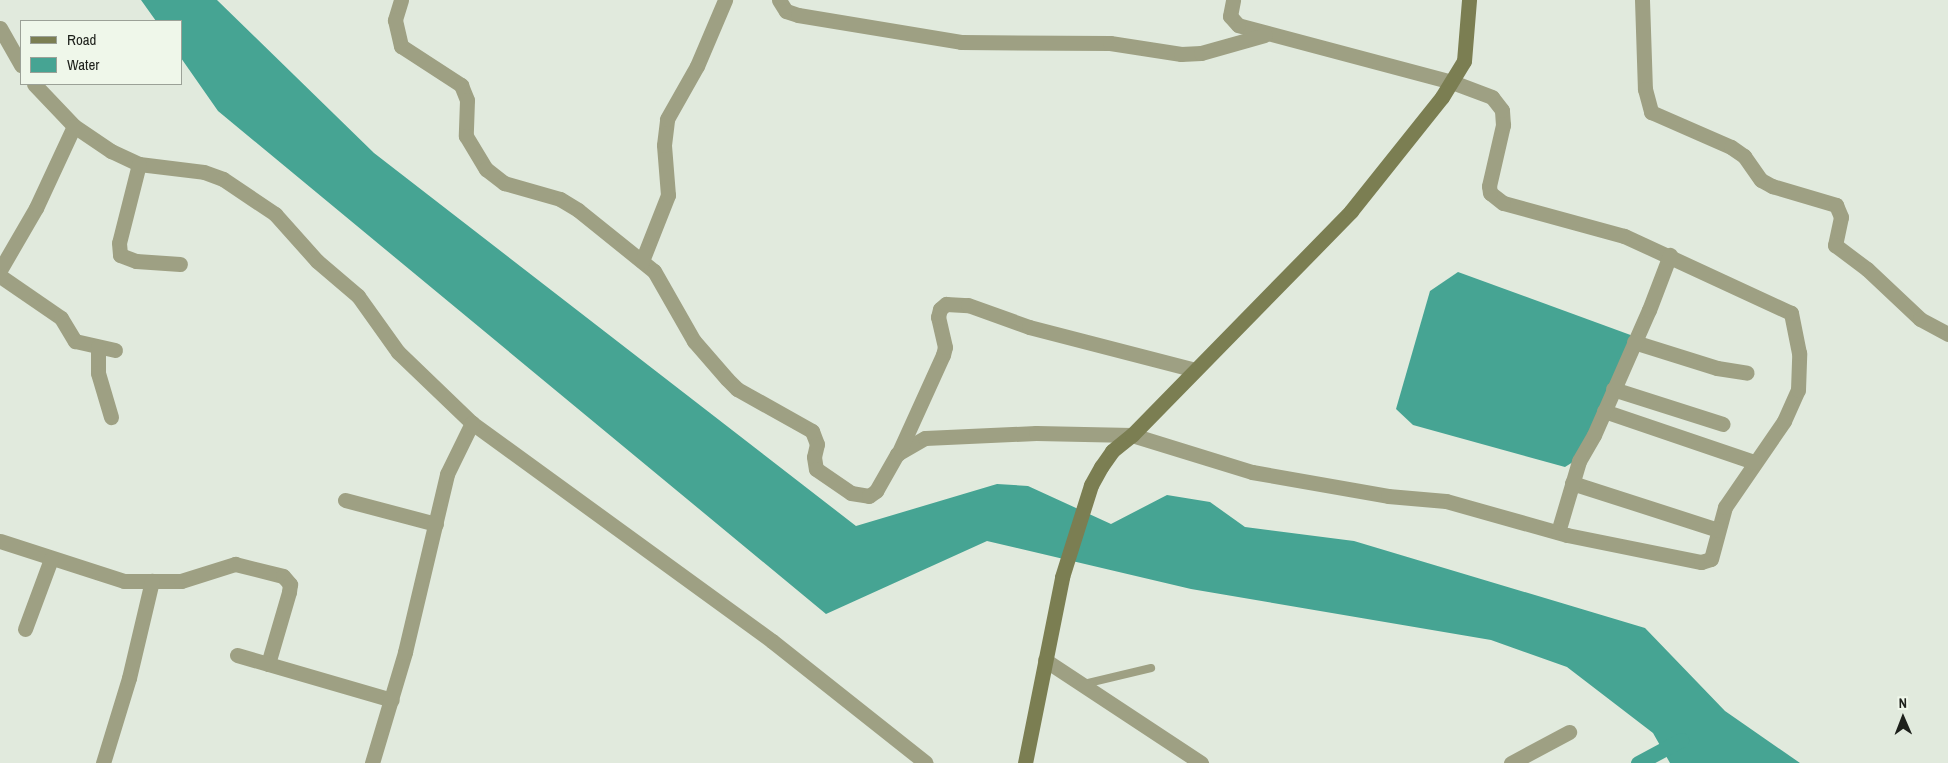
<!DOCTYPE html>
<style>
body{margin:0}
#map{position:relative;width:1948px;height:763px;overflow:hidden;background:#e1eadd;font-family:"Archivo Narrow",sans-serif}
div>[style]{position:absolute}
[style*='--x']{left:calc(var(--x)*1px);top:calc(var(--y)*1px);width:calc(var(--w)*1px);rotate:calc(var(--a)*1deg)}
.water>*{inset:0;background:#46a493}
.canal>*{height:15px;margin:-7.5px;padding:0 7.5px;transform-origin:7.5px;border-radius:7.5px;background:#46a493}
.lane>*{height:8px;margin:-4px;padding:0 4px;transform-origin:4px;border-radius:4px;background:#9ea083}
.street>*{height:15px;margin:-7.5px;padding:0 7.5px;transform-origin:7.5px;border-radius:7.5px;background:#9ea083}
.secondary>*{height:15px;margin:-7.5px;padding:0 7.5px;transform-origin:7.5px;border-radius:7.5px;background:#7b7e52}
span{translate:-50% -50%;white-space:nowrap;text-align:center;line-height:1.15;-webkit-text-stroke:4px #eff7ea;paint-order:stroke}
.legend{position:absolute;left:20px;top:20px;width:162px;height:65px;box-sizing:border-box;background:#eff7ea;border:1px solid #9ba197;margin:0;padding:6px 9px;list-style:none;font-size:15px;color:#1d201b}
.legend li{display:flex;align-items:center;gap:10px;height:25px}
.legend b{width:25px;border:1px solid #9ba197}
.north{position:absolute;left:1878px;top:693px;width:50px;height:50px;-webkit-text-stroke:4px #eff7ea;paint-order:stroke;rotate:359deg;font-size:14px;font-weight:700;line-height:20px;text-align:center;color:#1d201b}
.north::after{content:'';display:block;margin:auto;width:18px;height:22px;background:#1d201b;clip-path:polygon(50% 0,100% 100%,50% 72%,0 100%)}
</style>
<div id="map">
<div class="water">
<i style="clip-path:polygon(141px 0,217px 0,374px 153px,856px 526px,997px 484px,1028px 486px,1111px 524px,1167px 495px,1210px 502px,1245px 527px,1354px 541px,1645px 628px,1725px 711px,1800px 763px,1670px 763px,1653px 733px,1567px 667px,1491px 640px,1191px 589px,987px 541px,826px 614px,218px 111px,181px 58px,181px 21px,156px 21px)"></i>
<i style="clip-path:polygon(1458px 272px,1636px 337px,1595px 448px,1565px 467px,1413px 425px,1396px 409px,1430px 291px)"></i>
</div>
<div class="canal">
<i style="--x:1638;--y:763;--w:49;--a:-28.1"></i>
</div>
<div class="lane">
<i style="--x:1084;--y:684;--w:69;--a:-13.4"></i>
</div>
<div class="street">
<i style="--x:401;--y:0;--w:21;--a:107"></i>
<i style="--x:395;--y:20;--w:27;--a:77"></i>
<i style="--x:401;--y:46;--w:72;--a:33"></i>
<i style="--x:461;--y:85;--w:16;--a:68"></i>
<i style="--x:467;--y:100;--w:36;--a:92"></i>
<i style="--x:466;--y:136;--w:39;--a:59"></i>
<i style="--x:486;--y:169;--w:23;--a:38"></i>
<i style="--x:504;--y:183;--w:58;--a:15.9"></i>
<i style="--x:560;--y:199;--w:21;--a:31"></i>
<i style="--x:578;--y:210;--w:97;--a:38.8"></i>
<i style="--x:654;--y:271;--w:81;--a:60.3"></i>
<i style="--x:694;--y:341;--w:50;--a:49"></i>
<i style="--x:727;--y:379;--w:14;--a:45"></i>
<i style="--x:737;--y:389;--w:86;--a:29.2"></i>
<i style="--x:812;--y:431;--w:14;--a:69"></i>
<i style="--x:817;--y:444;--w:13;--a:103"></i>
<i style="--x:814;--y:457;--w:12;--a:81"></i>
<i style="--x:816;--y:469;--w:42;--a:34.4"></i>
<i style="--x:851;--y:493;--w:18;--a:9"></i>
<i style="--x:869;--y:496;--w:9;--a:-36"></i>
<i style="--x:876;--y:491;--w:43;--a:-60.4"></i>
<i style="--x:897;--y:454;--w:32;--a:-30"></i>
<i style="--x:925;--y:438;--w:111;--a:-2.6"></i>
<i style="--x:1036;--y:433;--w:96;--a:1.2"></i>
<i style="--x:1132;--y:435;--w:126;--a:17.1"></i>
<i style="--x:1252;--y:472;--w:138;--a:10"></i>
<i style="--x:1388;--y:496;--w:58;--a:4.9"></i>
<i style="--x:1446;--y:501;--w:126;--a:15.7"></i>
<i style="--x:1567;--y:535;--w:137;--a:11.4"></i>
<i style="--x:1701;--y:562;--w:10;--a:-17"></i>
<i style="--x:1711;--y:559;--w:54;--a:-74.9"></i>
<i style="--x:1725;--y:507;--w:104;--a:-55.5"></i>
<i style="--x:1784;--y:421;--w:34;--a:-66"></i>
<i style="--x:1798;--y:390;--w:37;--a:-88"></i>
<i style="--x:1799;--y:353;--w:41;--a:-101.3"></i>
<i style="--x:1791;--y:313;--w:184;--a:-155.2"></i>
<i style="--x:1624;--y:236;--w:125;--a:-164.7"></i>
<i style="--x:1503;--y:203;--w:16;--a:-142"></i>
<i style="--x:1490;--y:193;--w:7;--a:-98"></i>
<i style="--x:1489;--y:186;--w:63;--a:-77.1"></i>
<i style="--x:1503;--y:125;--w:15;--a:-94"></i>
<i style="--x:1502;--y:110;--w:16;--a:-128"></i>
<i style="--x:1492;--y:97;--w:43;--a:-159.4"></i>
<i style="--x:1452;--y:82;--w:221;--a:-165.1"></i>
<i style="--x:1238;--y:25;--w:12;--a:-132"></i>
<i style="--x:1230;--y:16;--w:16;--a:-79"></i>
<i style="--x:779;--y:0;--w:13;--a:58"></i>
<i style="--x:786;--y:11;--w:13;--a:18"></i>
<i style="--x:798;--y:15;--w:165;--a:9.4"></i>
<i style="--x:961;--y:42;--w:149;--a:0.4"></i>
<i style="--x:1110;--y:43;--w:72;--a:8.8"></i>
<i style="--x:1181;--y:54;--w:20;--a:-3"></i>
<i style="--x:1201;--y:53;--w:66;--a:-15.7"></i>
<i style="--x:1642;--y:0;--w:89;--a:88.1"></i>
<i style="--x:1645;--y:89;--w:24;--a:75"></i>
<i style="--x:1651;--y:112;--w:87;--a:23.6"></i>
<i style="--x:1731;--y:147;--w:16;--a:35"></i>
<i style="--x:1744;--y:156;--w:29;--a:55"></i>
<i style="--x:1761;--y:180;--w:13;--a:29"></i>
<i style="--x:1772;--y:186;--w:67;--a:16.5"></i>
<i style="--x:1836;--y:205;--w:13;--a:67"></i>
<i style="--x:1841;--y:217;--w:29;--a:102"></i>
<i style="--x:1835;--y:245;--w:40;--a:37"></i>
<i style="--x:1867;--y:269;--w:73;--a:43.3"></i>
<i style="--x:1920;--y:319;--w:32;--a:28"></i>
<i style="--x:0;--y:28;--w:43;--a:60.4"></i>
<i style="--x:34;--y:84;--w:58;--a:46.4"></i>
<i style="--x:74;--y:126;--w:45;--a:34"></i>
<i style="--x:111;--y:151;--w:31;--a:25"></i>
<i style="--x:139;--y:164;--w:65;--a:7"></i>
<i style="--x:204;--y:172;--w:20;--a:20"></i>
<i style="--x:223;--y:179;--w:63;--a:33.9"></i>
<i style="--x:275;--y:214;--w:63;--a:48.2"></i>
<i style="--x:317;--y:261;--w:54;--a:40.5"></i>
<i style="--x:358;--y:296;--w:69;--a:54.5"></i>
<i style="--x:398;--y:352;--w:103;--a:43.8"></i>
<i style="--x:472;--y:423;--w:371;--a:36"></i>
<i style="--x:772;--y:641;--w:196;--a:38.4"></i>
<i style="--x:139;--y:164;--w:81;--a:104.2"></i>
<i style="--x:119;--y:243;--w:12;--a:85"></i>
<i style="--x:120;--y:255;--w:17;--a:21"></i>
<i style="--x:136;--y:261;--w:44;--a:3.9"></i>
<i style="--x:642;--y:261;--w:71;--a:-68.5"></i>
<i style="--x:668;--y:195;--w:50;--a:-94.6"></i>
<i style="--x:664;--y:145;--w:26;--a:-83"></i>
<i style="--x:667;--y:119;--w:61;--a:-60.5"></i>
<i style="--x:697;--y:66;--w:72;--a:-67"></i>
<i style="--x:0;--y:270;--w:72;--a:-59.9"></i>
<i style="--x:36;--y:208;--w:90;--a:-65.1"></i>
<i style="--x:0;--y:276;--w:74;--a:34.5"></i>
<i style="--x:61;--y:318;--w:27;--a:59"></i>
<i style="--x:75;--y:341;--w:41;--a:12.7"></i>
<i style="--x:1634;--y:342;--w:87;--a:17.4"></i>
<i style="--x:1717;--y:368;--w:30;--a:9"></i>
<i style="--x:98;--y:347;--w:26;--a:90"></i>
<i style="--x:98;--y:373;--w:46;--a:73.5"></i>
<i style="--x:1613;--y:389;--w:115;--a:17.7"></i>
<i style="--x:1604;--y:411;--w:158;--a:18.8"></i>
<i style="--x:898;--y:454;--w:109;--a:-65.6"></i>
<i style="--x:943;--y:355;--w:8;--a:-76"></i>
<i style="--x:945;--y:347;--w:31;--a:-103"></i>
<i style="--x:938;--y:317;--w:8;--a:-76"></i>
<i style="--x:940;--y:309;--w:8;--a:-40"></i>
<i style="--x:946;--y:304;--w:22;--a:3"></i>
<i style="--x:968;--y:305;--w:65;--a:19.8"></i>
<i style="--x:1029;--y:327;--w:171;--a:14.5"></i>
<i style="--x:1572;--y:483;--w:153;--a:17.8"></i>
<i style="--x:345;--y:500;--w:94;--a:14.8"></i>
<i style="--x:1558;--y:532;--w:74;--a:-73.5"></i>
<i style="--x:1579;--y:461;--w:30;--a:-60"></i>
<i style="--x:1594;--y:435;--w:137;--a:-66.3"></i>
<i style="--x:1649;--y:310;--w:59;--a:-69.1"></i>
<i style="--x:0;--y:541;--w:130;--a:17.9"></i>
<i style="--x:124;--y:581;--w:57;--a:0"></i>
<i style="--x:181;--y:581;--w:57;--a:-17.5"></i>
<i style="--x:235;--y:564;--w:49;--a:14"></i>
<i style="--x:283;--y:576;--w:11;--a:49"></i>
<i style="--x:290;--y:584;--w:8;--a:97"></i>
<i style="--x:289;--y:592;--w:75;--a:106.3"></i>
<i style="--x:25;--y:629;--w:75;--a:-69.6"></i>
<i style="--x:237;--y:655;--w:161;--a:16.2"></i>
<i style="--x:1045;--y:660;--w:187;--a:33.4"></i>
<i style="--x:103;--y:763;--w:89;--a:-73"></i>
<i style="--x:129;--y:678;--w:100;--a:-76.7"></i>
<i style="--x:372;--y:763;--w:116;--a:-73.4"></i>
<i style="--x:405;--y:652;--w:183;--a:-76.7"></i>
<i style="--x:447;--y:474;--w:57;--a:-63.9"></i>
<i style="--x:1511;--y:763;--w:66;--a:-28.1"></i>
</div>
<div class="secondary">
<i style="--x:1025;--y:763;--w:190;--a:-78.7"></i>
<i style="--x:1062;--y:577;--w:96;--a:-72.5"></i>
<i style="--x:1091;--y:485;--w:21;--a:-61"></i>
<i style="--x:1101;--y:467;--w:19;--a:-55"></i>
<i style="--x:1112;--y:451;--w:26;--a:-39"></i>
<i style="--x:1132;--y:435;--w:313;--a:-45.6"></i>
<i style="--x:1351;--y:211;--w:146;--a:-51.4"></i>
<i style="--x:1442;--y:97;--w:42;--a:-58.6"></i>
<i style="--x:1464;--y:61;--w:61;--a:-85.3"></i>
</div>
<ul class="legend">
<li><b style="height:6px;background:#7b7e52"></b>Road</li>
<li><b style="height:14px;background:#46a493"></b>Water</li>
</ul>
<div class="north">N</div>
</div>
